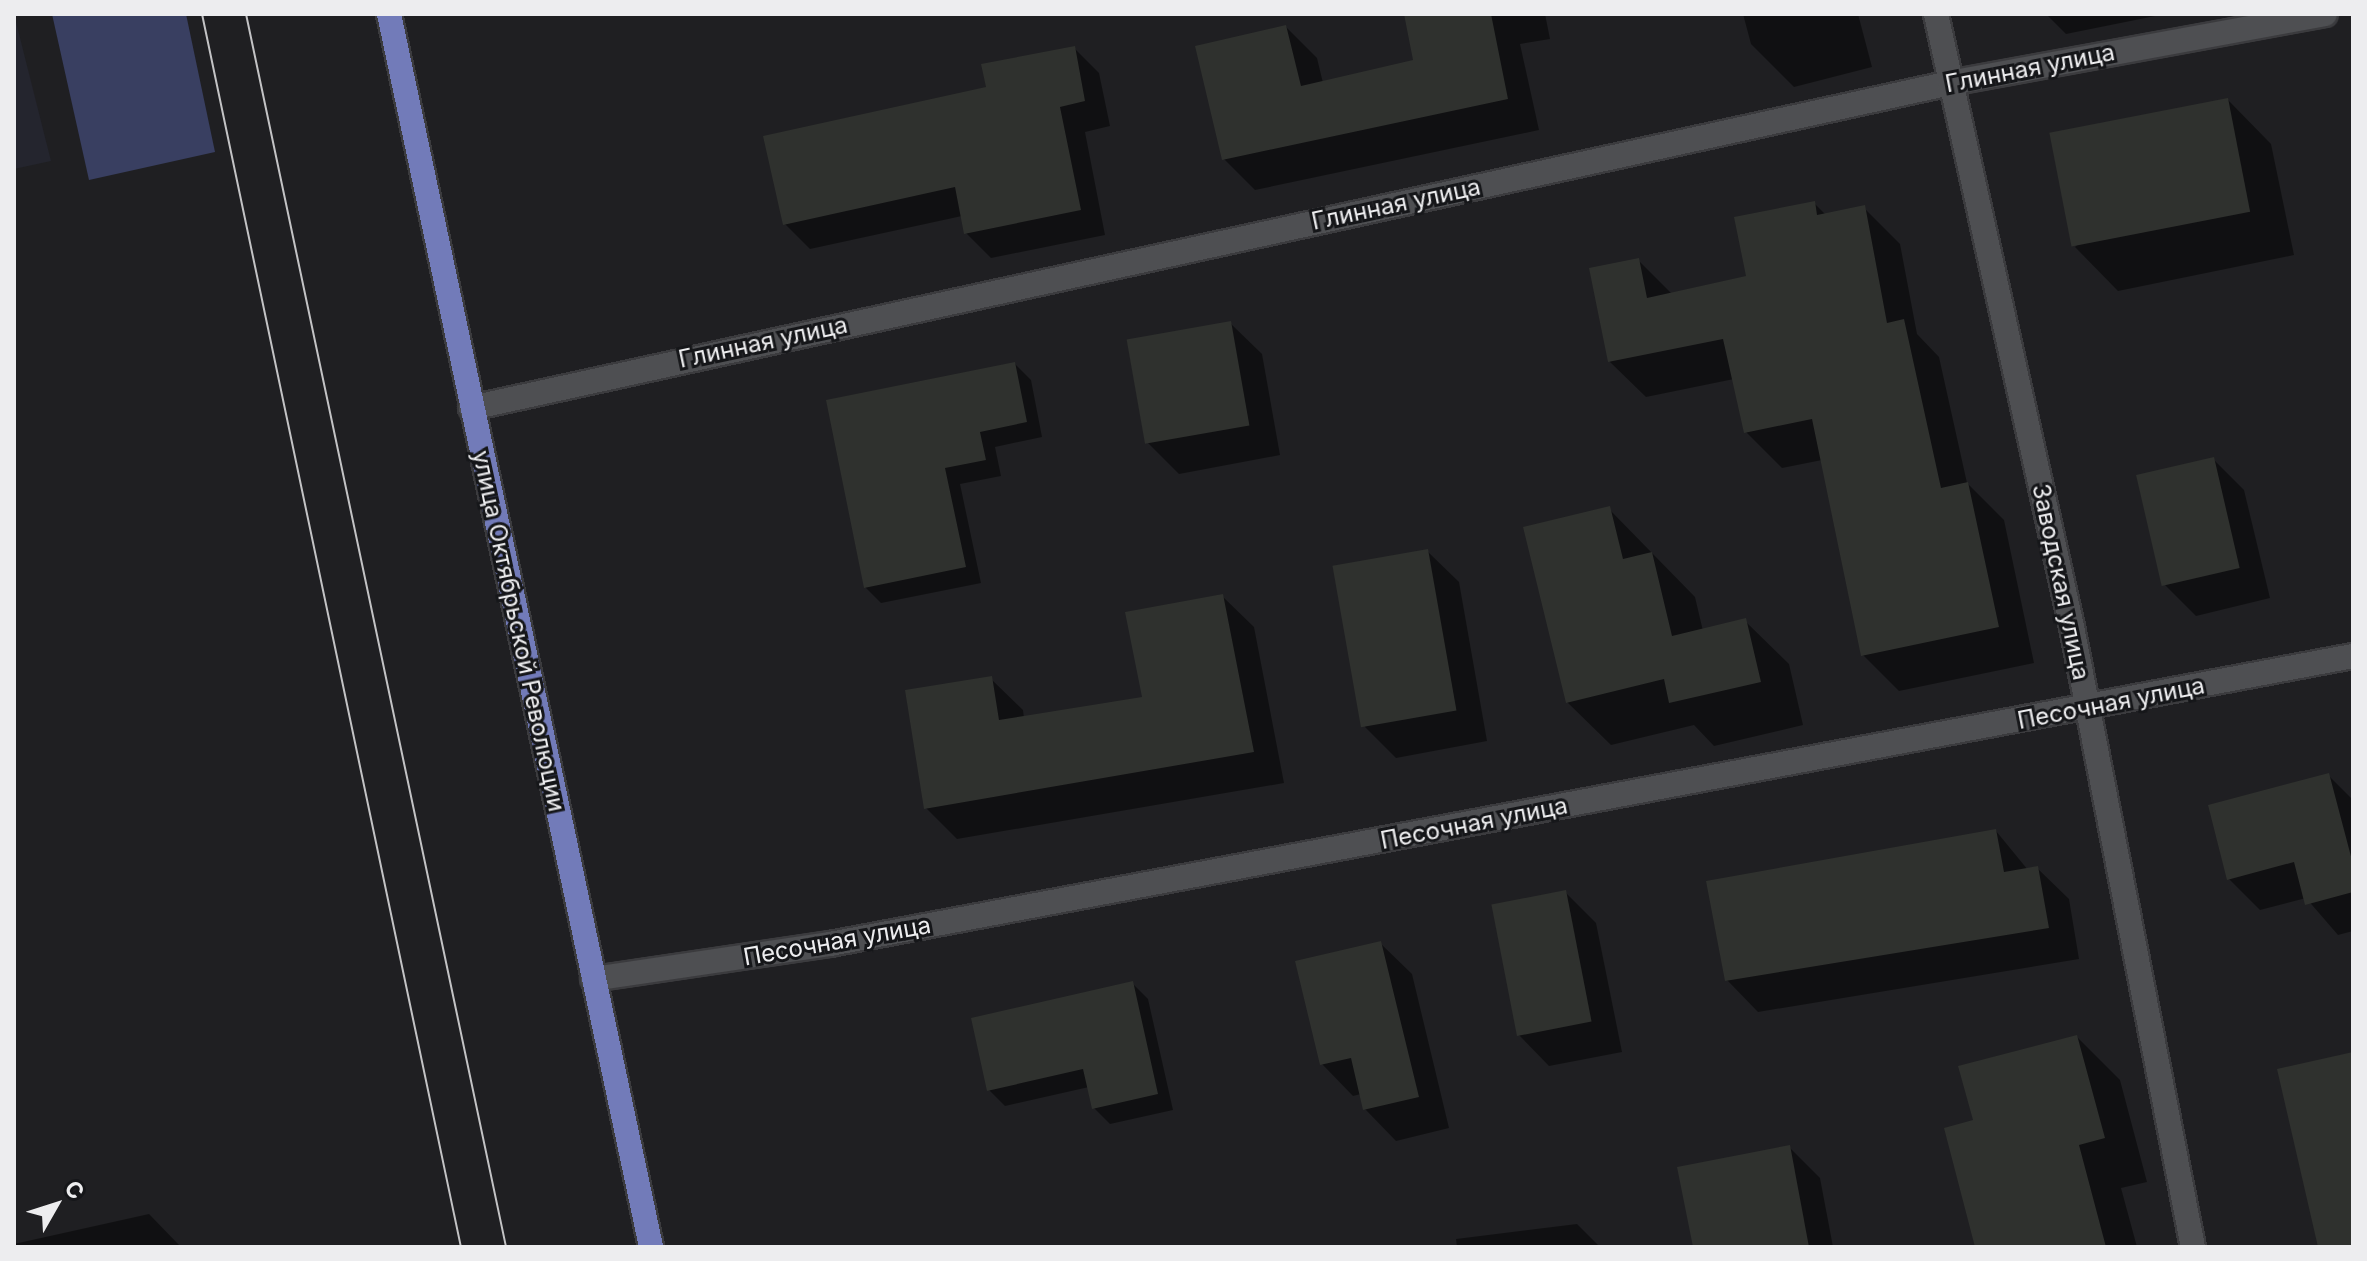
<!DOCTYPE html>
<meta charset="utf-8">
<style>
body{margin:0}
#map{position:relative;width:2367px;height:1261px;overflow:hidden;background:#1f1f22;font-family:Inter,sans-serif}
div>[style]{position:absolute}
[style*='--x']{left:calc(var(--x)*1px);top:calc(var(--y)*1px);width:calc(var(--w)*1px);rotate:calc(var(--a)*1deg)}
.built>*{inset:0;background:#24252e}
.green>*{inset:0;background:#393f61}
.shadow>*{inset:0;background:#0007}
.building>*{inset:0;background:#2f312e;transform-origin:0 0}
.roads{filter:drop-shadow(2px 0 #3b3b3e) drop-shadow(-2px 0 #3b3b3e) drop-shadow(0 2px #3b3b3e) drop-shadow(0 -2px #3b3b3e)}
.minor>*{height:24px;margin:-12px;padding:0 12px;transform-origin:12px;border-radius:12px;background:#4e4f52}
.major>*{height:24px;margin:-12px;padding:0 12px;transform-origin:12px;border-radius:12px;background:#727bb9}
.tram>*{height:2px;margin:-1px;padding:0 1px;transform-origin:1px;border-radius:1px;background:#c3c3c5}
span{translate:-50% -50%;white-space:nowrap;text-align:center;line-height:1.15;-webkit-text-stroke:6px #151619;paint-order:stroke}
.street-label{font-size:24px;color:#ededef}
.frame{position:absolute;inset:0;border:16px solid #ededef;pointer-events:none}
.north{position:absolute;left:16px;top:1165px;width:80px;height:80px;-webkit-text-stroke:6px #151619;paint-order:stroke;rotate:51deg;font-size:22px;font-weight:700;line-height:32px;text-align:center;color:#ededef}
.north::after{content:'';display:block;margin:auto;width:28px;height:36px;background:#ededef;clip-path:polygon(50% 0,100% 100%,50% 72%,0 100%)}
</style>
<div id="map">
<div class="built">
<i style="clip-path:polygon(14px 14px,51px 161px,14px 169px)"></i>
</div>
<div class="green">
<i style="clip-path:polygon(52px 14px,186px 14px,215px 152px,89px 180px)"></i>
</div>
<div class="shadow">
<i style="clip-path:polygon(1406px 14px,1545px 14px,1550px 39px,1520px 44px,1539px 130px,1255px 190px,1224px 159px,1286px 27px,1317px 58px,1323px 83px,1416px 61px)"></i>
<i style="clip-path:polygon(1743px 14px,1858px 14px,1872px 67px,1794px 87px,1751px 44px)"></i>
<i style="clip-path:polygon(2046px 14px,2165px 14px,2066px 34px)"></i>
<i style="clip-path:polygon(1074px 48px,1099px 73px,1110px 126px,1085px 132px,1105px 235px,991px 258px,966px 233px,962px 216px,810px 249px,785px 224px,988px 88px)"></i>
<i style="clip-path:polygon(2228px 100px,2271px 144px,2294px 255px,2118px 291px,2075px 247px)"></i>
<i style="clip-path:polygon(1814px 203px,1826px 215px,1864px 208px,1900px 244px,1917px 334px,1939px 357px,1967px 483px,2004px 520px,2034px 663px,1899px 691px,1863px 655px,1822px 460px,1782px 468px,1746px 432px,1734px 379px,1646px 397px,1610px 362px,1638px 260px,1672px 294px,1748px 278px)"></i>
<i style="clip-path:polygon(1230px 323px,1262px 354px,1280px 455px,1179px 474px,1148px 443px)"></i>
<i style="clip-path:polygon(1015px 364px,1031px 380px,1042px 437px,995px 447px,1001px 476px,960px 484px,981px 583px,881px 603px,865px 587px,829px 402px)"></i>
<i style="clip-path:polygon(2213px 459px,2244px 490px,2270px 598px,2196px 616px,2164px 584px)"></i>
<i style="clip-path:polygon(1609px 509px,1695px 597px,1703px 631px,1745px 621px,1789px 664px,1803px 725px,1714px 746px,1694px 725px,1611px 745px,1567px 702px)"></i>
<i style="clip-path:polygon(1427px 551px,1459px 582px,1487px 741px,1396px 758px,1365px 727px)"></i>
<i style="clip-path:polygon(1222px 596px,1254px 627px,1284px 783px,957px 839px,926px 808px,991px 679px,1023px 710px,1024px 718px,1144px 699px)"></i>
<i style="clip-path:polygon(2328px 775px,2353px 800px,2353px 931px,2338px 935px,2306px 898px,2260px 910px,2229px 879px)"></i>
<i style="clip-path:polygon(1996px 831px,2028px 870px,2037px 868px,2069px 899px,2079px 959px,1758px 1012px,1727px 980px)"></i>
<i style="clip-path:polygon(1565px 892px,1596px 923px,1622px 1052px,1549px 1066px,1518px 1034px)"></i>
<i style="clip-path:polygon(1380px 943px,1412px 974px,1449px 1128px,1396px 1141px,1365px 1109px,1361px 1094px,1353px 1096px,1322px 1064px)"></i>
<i style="clip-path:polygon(1132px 983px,1148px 999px,1173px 1110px,1110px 1124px,1094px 1108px,1089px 1087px,1005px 1106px,989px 1090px)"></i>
<i style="clip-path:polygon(2077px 1037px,2120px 1080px,2147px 1182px,2121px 1188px,2137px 1247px,1978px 1247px)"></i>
<i style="clip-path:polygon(1789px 1147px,1820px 1178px,1833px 1247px,1695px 1247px)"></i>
<i style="clip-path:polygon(149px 1214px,181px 1247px,14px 1247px,14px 1244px)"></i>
<i style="clip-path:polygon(1577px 1224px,1600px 1247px,1457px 1247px,1456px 1239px)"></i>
</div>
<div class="building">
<i style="clip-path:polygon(1404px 14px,1491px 14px,1508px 99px,1222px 160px,1195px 46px,1286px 25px,1301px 86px,1413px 60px)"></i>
<i style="clip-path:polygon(1075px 46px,1085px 101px,1060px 107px,1081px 210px,964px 234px,955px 187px,783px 225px,763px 136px,986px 87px,981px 64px)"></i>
<i style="left:2228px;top:98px;width:116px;height:182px;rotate:79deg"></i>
<i style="clip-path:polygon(1815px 201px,1817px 215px,1865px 205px,1887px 323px,1904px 319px,1941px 488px,1968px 482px,1999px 627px,1861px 656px,1812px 419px,1744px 433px,1723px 339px,1608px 362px,1589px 268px,1639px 258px,1647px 298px,1746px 276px,1734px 217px)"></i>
<i style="left:1231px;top:321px;width:106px;height:106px;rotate:80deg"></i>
<i style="clip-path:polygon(1015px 362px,1027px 422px,980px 432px,986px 460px,945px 468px,966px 567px,864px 588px,826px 400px)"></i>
<i style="left:2214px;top:457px;width:114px;height:80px;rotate:77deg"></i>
<i style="clip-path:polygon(1610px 506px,1623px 559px,1652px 552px,1672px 636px,1746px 618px,1761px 682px,1669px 703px,1664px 679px,1566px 703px,1523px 527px)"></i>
<i style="left:1428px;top:549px;width:164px;height:97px;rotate:80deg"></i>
<i style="clip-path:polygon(1223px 594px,1254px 752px,924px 809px,905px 690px,992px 676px,999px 720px,1142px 697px,1125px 612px)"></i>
<i style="clip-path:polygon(2329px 773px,2353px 864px,2353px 892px,2305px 905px,2294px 862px,2227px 880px,2208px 805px)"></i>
<i style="clip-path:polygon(1996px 829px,2004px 872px,2038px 866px,2049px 928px,1725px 981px,1706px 881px)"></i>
<i style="left:1566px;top:890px;width:134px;height:76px;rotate:79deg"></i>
<i style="clip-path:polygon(1381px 941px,1419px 1097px,1363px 1110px,1351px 1058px,1320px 1065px,1295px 961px)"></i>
<i style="clip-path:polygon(1133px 981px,1158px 1094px,1092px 1109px,1083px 1069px,987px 1091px,971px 1018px)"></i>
<i style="clip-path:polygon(2077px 1035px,2105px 1138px,2079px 1145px,2106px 1247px,1975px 1247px,1944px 1128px,1973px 1120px,1958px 1066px)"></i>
<i style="clip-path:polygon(2353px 1052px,2353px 1247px,2318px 1247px,2277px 1069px)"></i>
<i style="clip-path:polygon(1790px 1145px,1809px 1247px,1693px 1247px,1677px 1167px)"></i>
</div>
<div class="roads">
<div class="minor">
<i style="--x:1936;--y:14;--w:628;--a:77.49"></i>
<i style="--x:2072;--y:627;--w:632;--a:78.96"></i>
<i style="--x:471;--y:408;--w:1514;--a:-12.39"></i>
<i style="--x:1950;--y:83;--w:381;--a:-10.4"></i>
<i style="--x:593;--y:979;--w:240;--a:-8.4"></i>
<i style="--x:830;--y:944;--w:1550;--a:-10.71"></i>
</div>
<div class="major">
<i style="--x:389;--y:14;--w:1261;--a:78"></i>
</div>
</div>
<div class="tram">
<i style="--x:202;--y:14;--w:1260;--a:78.14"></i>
<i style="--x:246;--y:14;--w:1260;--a:78.09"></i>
</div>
<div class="street-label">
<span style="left:2030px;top:68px;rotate:-11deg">Глинная улица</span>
<span style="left:1396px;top:204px;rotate:-12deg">Глинная улица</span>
<span style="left:763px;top:342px;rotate:-12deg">Глинная улица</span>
<span style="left:2061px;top:582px;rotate:78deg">Заводская улица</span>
<span style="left:519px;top:631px;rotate:78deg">улица Октябрьской Революции</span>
<span style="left:2111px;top:703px;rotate:-11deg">Песочная улица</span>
<span style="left:1474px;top:823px;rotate:-11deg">Песочная улица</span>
<span style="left:837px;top:941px;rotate:-10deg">Песочная улица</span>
</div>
<div class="frame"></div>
<div class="north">С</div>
</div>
